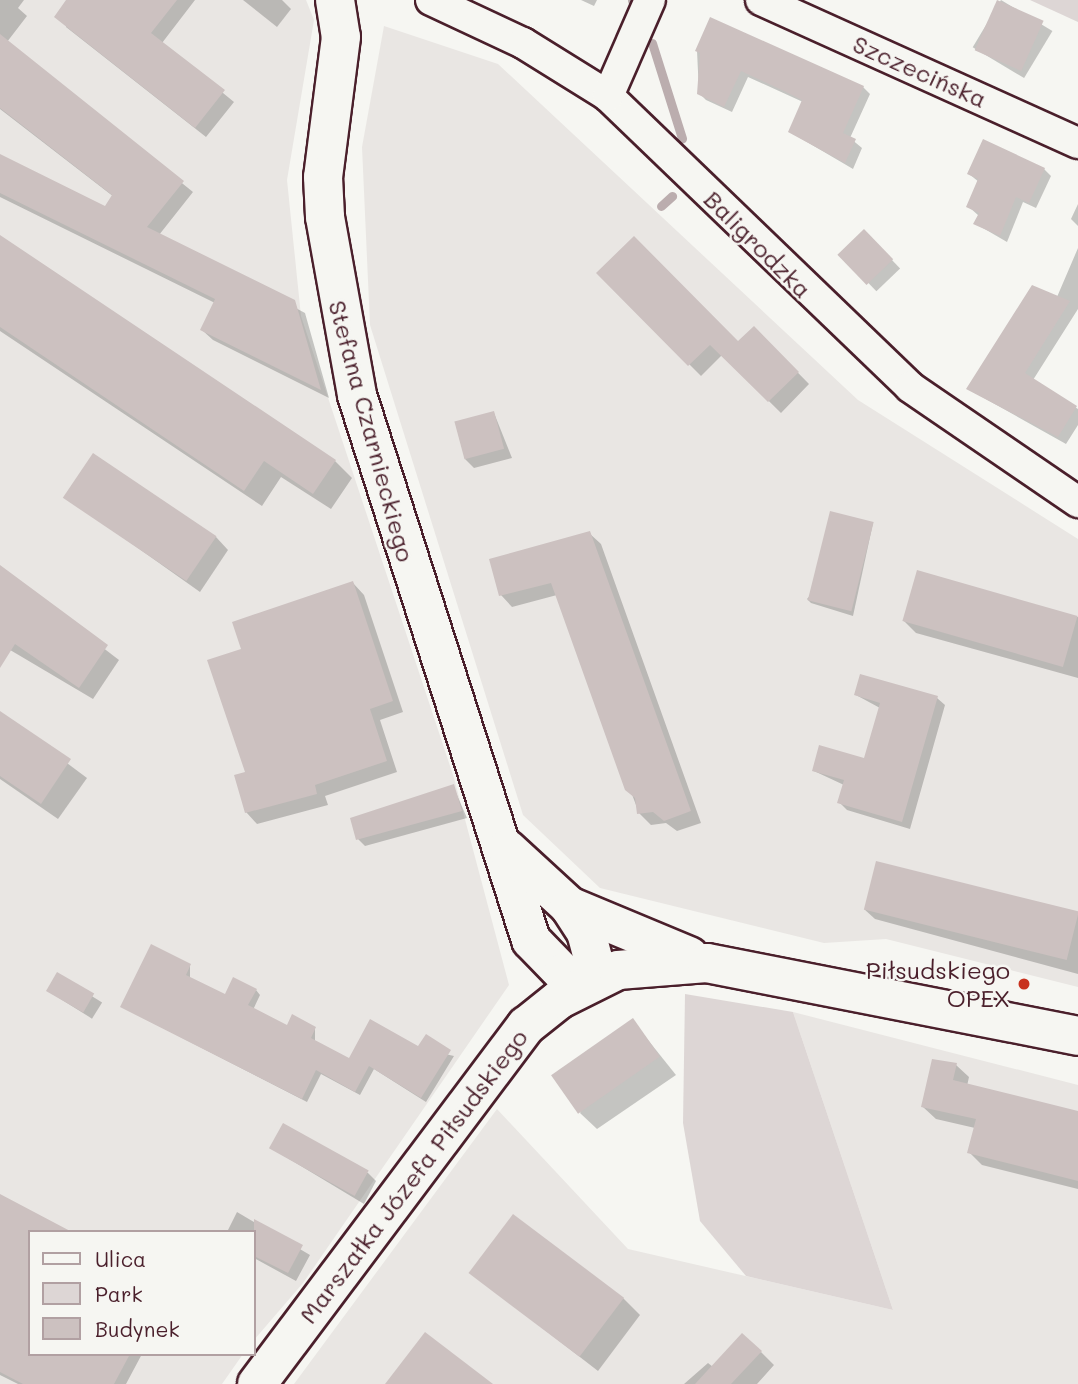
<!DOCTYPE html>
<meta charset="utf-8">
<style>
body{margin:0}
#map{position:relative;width:1078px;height:1384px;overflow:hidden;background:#f6f6f2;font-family:Mali,sans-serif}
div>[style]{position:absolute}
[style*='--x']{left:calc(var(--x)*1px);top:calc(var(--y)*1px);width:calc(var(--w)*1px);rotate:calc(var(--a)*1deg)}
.built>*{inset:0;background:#e9e6e3}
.green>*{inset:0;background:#ddd6d5}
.shadow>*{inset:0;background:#0003;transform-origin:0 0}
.stream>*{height:9px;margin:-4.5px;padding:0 4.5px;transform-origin:4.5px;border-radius:4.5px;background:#bbadae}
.building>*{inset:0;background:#ccc1c0;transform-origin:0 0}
.roads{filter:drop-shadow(2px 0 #4a1f2b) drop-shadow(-2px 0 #4a1f2b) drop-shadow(0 2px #4a1f2b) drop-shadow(0 -2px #4a1f2b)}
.street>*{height:30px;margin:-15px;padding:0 15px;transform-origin:15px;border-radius:15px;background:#f6f6f2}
.secondary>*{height:38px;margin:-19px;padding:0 19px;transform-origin:19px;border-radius:19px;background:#f6f6f2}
.dots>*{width:19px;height:19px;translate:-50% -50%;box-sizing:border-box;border:4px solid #f6f6f2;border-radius:50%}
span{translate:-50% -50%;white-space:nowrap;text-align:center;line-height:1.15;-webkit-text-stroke:5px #f6f6f2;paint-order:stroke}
.street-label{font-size:24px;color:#4a1f2b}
.poi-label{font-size:24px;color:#4a1f2b}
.right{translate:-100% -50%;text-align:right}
.legend{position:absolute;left:28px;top:1230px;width:228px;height:126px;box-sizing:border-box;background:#f6f6f2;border:2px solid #b1a0a2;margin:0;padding:9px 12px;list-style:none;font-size:21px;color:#4a1f2b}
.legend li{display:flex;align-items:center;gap:14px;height:35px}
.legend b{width:35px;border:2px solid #b1a0a2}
</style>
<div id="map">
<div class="built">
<i style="clip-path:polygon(0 0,306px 0,314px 20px,287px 180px,301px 316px,454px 778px,509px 985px,303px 1283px,254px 1340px,254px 1232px,30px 1232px,30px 1354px,243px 1354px,222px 1384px,0 1384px)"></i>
<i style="clip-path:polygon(384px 26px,498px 64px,858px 400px,1078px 539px,1078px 987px,886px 939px,824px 943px,600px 888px,523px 815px,370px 325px,362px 147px)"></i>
<i style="clip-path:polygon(793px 1012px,1078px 1085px,1078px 1384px,294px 1384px,497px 1109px,628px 1249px,893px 1310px)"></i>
</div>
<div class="green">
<i style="clip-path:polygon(1030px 0,1078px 0,1078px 22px)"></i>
<i style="clip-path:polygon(685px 994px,793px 1012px,893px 1310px,746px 1276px,700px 1221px,683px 1123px)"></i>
</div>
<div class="shadow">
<i style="clip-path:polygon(0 0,24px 0,18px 8px,27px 16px,7px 42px,193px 192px,159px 235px,305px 313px,329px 398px,213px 340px,202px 330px,215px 303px,0 197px,0 156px,106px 209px,114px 197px,0 109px)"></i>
<i style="clip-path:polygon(67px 0,195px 0,162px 43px,234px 102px,206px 137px,66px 27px)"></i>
<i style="clip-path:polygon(243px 0,282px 0,291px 9px,277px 27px)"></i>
<i style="clip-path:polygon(581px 0,597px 0,594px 6px)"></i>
<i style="left:1001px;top:0;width:60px;height:55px;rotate:31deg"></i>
<i style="clip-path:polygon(697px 51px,863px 87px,870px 94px,850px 138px,862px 148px,853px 169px,790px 132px,803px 102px,748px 77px,732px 112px,706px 100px,699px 93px)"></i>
<i style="clip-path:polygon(1044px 169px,1051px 176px,1036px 208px,1023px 202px,1007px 242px,976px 224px,979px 216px,969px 207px,979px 182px,969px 174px)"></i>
<i style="clip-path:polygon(1078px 204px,1078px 226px,1071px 219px)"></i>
<i style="left:864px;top:231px;width:52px;height:33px;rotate:46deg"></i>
<i style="clip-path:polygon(0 237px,335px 461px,352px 478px,331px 509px,281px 477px,262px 506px,0 331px)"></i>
<i style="clip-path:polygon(1078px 248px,1078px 309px,1033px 380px,1078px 409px,1078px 425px,1066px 444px,968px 389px,1057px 297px)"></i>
<i style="clip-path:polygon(598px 273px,738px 343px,754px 328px,809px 384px,781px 413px,722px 355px,701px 376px)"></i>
<i style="clip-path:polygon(494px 413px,512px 458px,474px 468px,465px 459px)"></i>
<i style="clip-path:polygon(66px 497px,216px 537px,228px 550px,200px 592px)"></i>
<i style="clip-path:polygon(873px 523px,853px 616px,811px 603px,807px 599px)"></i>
<i style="clip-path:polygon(589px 533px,601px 544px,701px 823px,677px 831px,666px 823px,651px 825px,639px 813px,557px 595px,512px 607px,501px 595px)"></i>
<i style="clip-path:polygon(0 569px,119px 660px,93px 699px,0 644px)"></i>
<i style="clip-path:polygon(353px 583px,364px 595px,403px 712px,380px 720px,397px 772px,325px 796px,328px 805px,257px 824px,246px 812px,243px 650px)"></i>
<i style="clip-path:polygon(1078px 617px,1078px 678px,916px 633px,904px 621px)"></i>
<i style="clip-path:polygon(856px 695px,937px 698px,945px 705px,910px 829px,847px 810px,839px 802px,844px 785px,814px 771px,865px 760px,880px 708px)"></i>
<i style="clip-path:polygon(0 713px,87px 778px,58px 819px,0 779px)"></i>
<i style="clip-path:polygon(453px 786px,467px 818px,365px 846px,358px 839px)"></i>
<i style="clip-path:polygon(864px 909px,1078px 915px,1078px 974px,875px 919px)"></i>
<i style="clip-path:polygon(190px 965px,190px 979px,226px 997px,256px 990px,260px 995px,253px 1010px,287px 1027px,315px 1028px,315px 1043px,349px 1060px,418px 1048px,454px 1056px,426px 1102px,374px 1069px,360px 1095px,321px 1074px,307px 1102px,122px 1007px)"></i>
<i style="left:58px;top:975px;width:52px;height:19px;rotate:32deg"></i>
<i style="clip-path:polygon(632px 1020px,676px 1075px,597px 1129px,580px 1113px)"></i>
<i style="clip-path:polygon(956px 1065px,969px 1077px,967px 1086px,1078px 1113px,1078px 1189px,982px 1165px,969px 1152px,975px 1128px,936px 1119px,923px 1107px)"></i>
<i style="clip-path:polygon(271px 1148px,368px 1173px,376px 1181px,364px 1204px)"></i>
<i style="clip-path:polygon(0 1196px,30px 1232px,30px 1354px,142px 1354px,126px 1384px,18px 1384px,0 1375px)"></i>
<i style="clip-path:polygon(237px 1212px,310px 1255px,296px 1281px,254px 1258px,254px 1232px,227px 1232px)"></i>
<i style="clip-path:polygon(471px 1273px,623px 1298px,640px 1315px,598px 1371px)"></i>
<i style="clip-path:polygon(761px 1352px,774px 1365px,757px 1384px,684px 1384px,708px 1363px,713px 1367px)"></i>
</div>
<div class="stream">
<i style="--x:632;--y:0;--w:3;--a:72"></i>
<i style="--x:652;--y:43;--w:100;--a:72.5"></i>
<i style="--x:661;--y:206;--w:15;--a:-42"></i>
</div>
<div class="building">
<i style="clip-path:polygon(66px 0,177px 0,151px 33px,225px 90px,195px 128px,54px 17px)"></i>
<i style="left:997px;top:0;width:51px;height:55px;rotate:24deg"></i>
<i style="clip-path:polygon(710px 17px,864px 86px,843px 133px,856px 139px,845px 163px,788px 132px,802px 100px,786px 92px,741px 71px,724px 107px,697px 94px,700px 53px,695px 51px)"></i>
<i style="clip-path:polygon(0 34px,184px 181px,147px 227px,295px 300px,321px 390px,200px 330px,215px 299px,0 193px,0 154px,105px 206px,112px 195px,0 108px)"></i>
<i style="clip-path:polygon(983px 139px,1045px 168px,1029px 203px,1016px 197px,1000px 236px,973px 224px,979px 213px,966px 207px,978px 179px,967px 174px)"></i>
<i style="left:864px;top:229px;width:42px;height:37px;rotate:46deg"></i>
<i style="clip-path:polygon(0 235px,336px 460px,313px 494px,264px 461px,244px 491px,0 327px)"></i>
<i style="clip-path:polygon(634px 236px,738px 341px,754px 326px,799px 372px,768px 402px,710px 345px,688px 366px,596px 273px)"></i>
<i style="clip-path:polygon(1032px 285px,1070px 301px,1025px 373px,1077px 406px,1058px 437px,966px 389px)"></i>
<i style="left:494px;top:411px;width:39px;height:41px;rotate:75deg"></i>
<i style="left:93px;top:453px;width:149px;height:54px;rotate:34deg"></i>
<i style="left:830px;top:511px;width:45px;height:92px;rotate:14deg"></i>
<i style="clip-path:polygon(590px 531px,691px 811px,664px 821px,653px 812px,637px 814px,635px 798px,625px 790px,551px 583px,499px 596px,489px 559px)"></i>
<i style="clip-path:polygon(0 565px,108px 645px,79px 688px,15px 644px,0 668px)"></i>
<i style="left:917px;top:570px;width:167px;height:53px;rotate:16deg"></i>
<i style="clip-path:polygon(353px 581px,393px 701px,370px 709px,387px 761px,315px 785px,317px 794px,245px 813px,234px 775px,245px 772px,207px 660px,241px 649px,232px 622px)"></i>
<i style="clip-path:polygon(860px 674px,938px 696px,902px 822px,837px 803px,844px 780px,812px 771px,819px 745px,864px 758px,880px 703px,854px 695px)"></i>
<i style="clip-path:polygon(0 711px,71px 759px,41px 804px,0 776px)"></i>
<i style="clip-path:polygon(454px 784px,462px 811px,356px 840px,350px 818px)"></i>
<i style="left:876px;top:861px;width:209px;height:50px;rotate:14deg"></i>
<i style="clip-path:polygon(151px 944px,191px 964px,186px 975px,225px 994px,233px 977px,257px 989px,248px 1005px,287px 1025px,292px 1014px,316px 1027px,311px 1038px,349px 1058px,370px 1019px,418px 1046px,426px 1034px,451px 1050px,421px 1098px,369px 1066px,355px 1092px,316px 1070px,302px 1099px,120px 1007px)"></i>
<i style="left:57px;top:972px;width:43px;height:22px;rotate:30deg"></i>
<i style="left:633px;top:1018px;width:47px;height:100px;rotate:55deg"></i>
<i style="clip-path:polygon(932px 1059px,957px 1063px,953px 1080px,1078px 1111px,1078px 1181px,967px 1153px,976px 1119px,921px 1107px)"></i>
<i style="left:283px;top:1123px;width:98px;height:29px;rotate:29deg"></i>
<i style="clip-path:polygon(0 1194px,72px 1232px,30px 1232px,30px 1354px,130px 1354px,114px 1384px,23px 1384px,0 1372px)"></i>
<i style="left:513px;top:1214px;width:139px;height:74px;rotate:37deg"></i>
<i style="clip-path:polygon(254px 1219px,303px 1245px,288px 1273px,254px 1256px)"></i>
<i style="clip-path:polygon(425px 1332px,493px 1384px,385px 1384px)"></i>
<i style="clip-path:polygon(742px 1333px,762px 1351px,731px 1384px,695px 1384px)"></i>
</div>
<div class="roads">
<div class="street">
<i style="--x:431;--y:0;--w:102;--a:25.1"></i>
<i style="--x:523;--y:43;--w:100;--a:31.9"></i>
<i style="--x:608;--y:96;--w:419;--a:43.9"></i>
<i style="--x:910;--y:387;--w:204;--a:34.4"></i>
<i style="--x:761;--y:0;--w:348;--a:24.3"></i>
<i style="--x:608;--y:96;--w:105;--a:-66.4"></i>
</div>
<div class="secondary">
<i style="--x:335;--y:0;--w:37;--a:81"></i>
<i style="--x:341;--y:37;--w:141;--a:97.3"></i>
<i style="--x:323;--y:177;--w:40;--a:87.1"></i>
<i style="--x:325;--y:217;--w:181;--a:79.8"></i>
<i style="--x:357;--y:395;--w:572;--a:72.29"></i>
<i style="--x:531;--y:940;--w:46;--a:45.9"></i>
<i style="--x:563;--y:973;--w:26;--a:25"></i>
<i style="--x:507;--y:849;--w:84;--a:42.6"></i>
<i style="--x:569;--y:906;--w:31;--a:57"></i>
<i style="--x:586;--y:932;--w:28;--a:75"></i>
<i style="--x:593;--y:959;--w:26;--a:103"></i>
<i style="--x:569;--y:906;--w:130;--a:22.6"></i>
<i style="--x:257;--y:1384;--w:448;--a:-53.1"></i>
<i style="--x:526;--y:1026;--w:43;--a:-38.5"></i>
<i style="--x:560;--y:999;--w:65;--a:-26.6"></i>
<i style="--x:618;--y:970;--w:89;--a:-4.5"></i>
<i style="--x:707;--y:963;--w:378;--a:11.1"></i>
</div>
</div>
<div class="dots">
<i style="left:1024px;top:984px;background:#c8321e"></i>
</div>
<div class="street-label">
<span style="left:920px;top:71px;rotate:24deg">Szczecińska</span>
<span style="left:758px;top:244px;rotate:45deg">Baligrodzka</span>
<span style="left:372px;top:431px;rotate:75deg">Stefana Czarnieckiego</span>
<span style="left:413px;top:1176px;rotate:-53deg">Marszałka Józefa Piłsudskiego</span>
</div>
<div class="poi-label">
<span class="right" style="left:1010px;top:984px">Piłsudskiego<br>OPEX</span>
</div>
<ul class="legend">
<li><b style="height:9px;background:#f6f6f2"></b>Ulica</li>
<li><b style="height:19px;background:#ddd6d5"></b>Park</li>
<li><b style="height:19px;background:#ccc1c0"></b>Budynek</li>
</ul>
</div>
